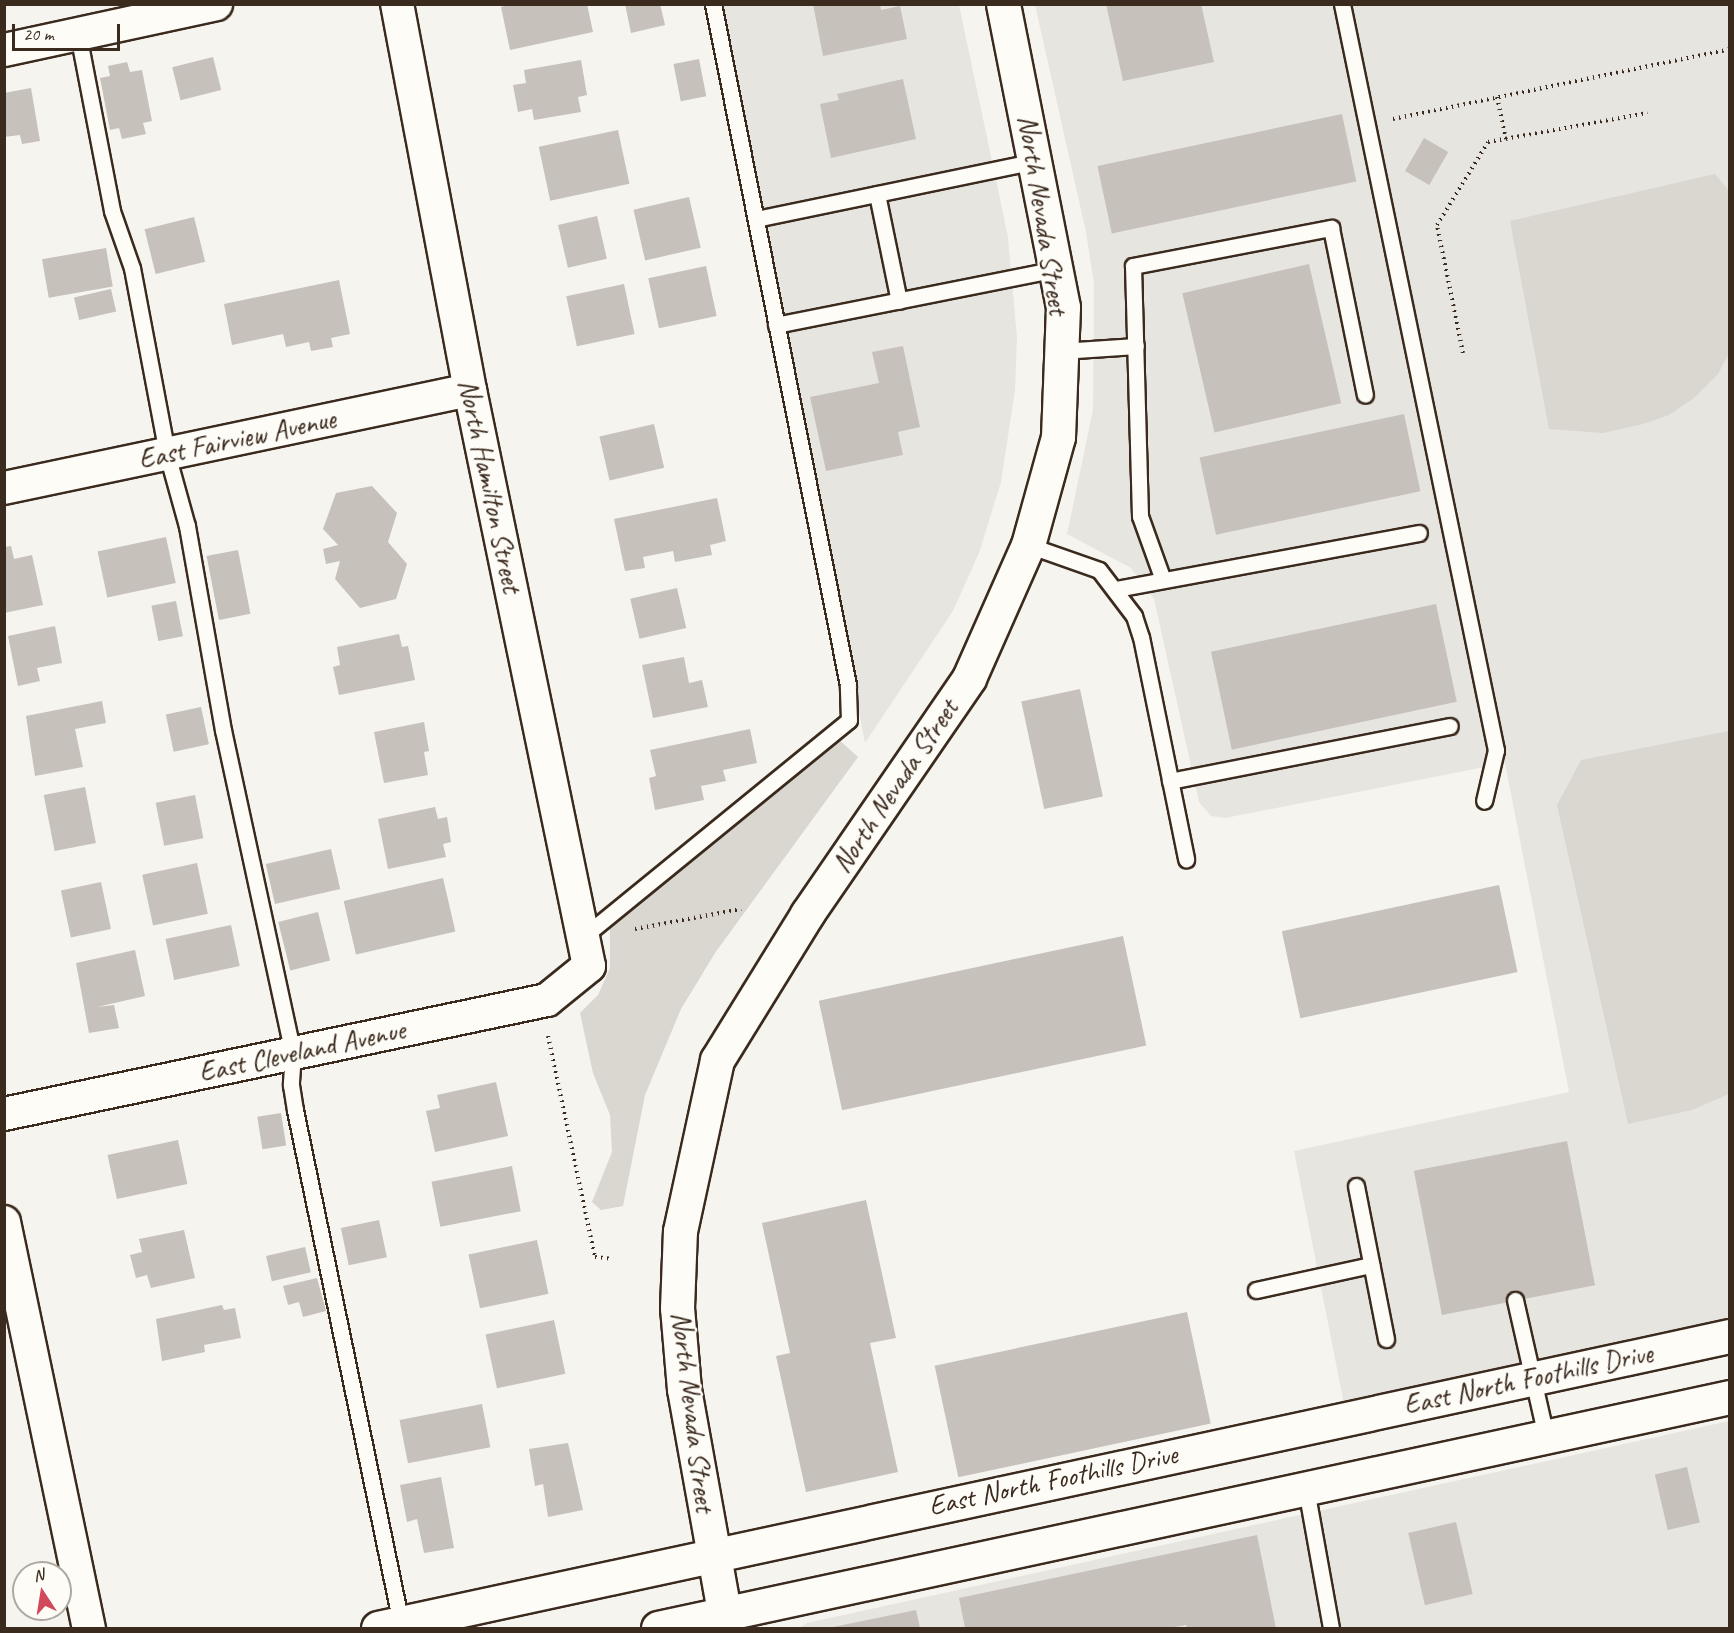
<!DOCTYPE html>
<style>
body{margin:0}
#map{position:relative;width:1734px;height:1633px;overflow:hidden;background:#f5f4ee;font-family:Caveat,sans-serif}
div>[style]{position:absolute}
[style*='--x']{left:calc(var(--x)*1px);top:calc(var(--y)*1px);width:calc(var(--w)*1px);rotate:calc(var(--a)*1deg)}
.built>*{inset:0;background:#e7e5df}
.green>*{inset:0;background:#dad6d0}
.building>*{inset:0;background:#c7c1bb;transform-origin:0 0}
.path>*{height:4px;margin-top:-2px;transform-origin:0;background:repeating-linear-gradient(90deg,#3b2a1e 0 1.5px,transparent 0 6px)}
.roads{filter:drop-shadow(2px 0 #3b2a1e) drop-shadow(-2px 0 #3b2a1e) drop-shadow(0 2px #3b2a1e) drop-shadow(0 -2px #3b2a1e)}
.service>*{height:15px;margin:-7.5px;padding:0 7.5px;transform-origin:7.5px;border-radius:7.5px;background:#fdfcf7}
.minor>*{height:32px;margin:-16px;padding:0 16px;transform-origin:16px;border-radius:16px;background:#fdfcf7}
.secondary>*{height:33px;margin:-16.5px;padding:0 16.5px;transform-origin:16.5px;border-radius:16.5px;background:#fdfcf7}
.primary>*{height:33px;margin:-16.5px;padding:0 16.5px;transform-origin:16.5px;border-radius:16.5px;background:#fdfcf7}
span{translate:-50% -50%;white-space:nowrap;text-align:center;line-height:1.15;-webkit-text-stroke:4.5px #fdfcf7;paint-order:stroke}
.street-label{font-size:28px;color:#3b2a1e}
.frame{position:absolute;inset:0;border:6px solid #3b2a1e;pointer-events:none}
.north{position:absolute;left:12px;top:1561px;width:60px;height:60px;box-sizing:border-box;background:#fdfcf7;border:2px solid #afa8a0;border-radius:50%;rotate:348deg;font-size:16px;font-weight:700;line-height:24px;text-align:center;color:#3b2a1e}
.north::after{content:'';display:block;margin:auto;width:21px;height:27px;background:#d1495b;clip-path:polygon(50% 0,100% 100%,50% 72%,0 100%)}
.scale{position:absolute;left:12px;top:24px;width:108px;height:27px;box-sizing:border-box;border:3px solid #3b2a1e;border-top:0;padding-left:8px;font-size:18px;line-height:21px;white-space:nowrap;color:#3b2a1e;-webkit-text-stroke:4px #fdfcf7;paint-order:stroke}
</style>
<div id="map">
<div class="built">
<i style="clip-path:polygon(718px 5px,959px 5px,1008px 237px,1017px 338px,1015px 390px,1001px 482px,979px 553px,953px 611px,865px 743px)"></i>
<i style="clip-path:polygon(1035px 5px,1729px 5px,1729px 1320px,1344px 1404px,1294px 1151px,1569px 1092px,1505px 763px,1225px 818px,1211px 816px,1199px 802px,1154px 599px,1131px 568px,1067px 534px,1093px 410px,1094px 284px,1086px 232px)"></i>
<i style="clip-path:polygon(1729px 1421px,1729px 1628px,799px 1628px,807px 1623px)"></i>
</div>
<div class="green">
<i style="clip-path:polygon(1715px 174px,1730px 192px,1729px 353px,1718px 374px,1694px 398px,1669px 415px,1643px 424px,1603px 433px,1549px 429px,1510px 221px)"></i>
<i style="clip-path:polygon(1729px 731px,1729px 1094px,1692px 1110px,1628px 1124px,1557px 805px,1581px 760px)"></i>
<i style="clip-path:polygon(837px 738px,858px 757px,715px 953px,681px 1009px,645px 1095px,623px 1206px,601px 1210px,592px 1202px,612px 1152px,610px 1115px,593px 1073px,580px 1013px,598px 995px,610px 968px,610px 923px)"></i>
</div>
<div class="building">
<i style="clip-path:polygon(512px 4px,587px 4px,593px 32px,510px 50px,501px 7px)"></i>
<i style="clip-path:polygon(625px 4px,660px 4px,665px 25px,631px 33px)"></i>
<i style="clip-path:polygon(813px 4px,880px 4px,881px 10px,900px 6px,907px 39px,823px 56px)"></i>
<i style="clip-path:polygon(1106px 4px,1201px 4px,1214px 62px,1123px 81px)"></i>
<i style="left:213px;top:57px;width:34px;height:42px;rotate:76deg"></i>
<i style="left:699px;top:59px;width:38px;height:26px;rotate:79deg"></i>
<i style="clip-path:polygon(581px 60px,587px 95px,578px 97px,581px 112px,534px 120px,532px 109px,518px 112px,513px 85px,526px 83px,524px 70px)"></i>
<i style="clip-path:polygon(127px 62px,130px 72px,142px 70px,152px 121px,143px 123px,146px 134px,122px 139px,119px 128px,110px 130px,100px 78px,110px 76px,108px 66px)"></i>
<i style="clip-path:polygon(903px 79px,916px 139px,831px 158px,820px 104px,839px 100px,837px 94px)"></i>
<i style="clip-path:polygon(31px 88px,40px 141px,22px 144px,20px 135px,4px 137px,4px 93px)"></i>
<i style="left:1342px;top:114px;width:69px;height:250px;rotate:78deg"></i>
<i style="left:618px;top:130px;width:55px;height:81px;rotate:78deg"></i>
<i style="left:1424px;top:138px;width:28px;height:38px;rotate:30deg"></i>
<i style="left:689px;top:197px;width:52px;height:57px;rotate:77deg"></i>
<i style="left:597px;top:216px;width:44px;height:40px;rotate:77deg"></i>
<i style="left:194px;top:217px;width:46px;height:51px;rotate:76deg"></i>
<i style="left:106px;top:248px;width:39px;height:65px;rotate:80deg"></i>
<i style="left:1309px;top:264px;width:143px;height:130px;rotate:77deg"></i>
<i style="left:706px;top:266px;width:51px;height:59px;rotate:78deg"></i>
<i style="clip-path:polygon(339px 280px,350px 334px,331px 338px,333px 347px,311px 351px,309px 342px,286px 347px,283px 334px,232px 345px,224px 304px)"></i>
<i style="left:624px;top:284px;width:51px;height:59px;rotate:78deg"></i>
<i style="left:111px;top:289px;width:23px;height:38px;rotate:77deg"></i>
<i style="clip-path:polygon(903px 346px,920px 427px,898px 432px,903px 455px,826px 471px,810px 397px,879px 383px,872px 352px)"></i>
<i style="left:1404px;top:414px;width:79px;height:209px;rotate:78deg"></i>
<i style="left:654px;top:424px;width:45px;height:56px;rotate:77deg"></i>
<i style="clip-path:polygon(372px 486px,397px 513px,388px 542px,407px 564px,396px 599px,360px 608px,335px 579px,340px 561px,326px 564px,323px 549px,338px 545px,323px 529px,336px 493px)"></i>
<i style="clip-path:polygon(717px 498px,726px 541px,710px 545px,712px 555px,675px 562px,673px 551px,643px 557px,645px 568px,625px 571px,614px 519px)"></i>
<i style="left:166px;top:537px;width:47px;height:70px;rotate:78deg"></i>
<i style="clip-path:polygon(11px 546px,14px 559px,32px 555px,43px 605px,4px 613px,4px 547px)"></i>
<i style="left:238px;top:550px;width:65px;height:32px;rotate:79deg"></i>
<i style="left:677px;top:588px;width:41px;height:48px;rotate:77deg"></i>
<i style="left:176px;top:601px;width:36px;height:25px;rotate:79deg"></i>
<i style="left:1436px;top:604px;width:100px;height:230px;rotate:78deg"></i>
<i style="clip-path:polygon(55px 626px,62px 663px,37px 668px,40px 681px,18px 686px,8px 636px)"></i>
<i style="clip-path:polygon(399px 634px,402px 647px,408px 646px,415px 680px,339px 695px,333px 667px,340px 665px,337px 647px)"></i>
<i style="clip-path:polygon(684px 657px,689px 683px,702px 680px,708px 707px,653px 718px,642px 665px)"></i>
<i style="left:1080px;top:689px;width:110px;height:60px;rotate:78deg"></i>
<i style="clip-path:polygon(102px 701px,106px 723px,75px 729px,83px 767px,35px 776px,26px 716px)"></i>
<i style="left:201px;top:707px;width:38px;height:36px;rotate:78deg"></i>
<i style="clip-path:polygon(424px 722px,429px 751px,424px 752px,428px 775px,384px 783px,374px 732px)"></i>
<i style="clip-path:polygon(750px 729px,757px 763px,723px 770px,726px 781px,701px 786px,704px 800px,655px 810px,649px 778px,656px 776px,650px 750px)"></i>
<i style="left:85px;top:787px;width:57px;height:42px;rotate:79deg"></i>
<i style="left:195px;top:795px;width:44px;height:40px;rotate:79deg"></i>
<i style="clip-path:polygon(435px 807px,438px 819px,447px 817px,451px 842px,443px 844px,446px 857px,388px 869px,378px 819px)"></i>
<i style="left:331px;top:849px;width:41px;height:67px;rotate:77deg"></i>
<i style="left:197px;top:863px;width:52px;height:56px;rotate:78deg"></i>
<i style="left:443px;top:878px;width:55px;height:102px;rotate:77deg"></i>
<i style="left:101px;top:882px;width:48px;height:41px;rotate:78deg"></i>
<i style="left:1499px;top:885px;width:89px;height:222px;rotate:78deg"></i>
<i style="left:318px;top:912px;width:50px;height:41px;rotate:76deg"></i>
<i style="left:231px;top:925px;width:42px;height:67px;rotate:78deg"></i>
<i style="left:1123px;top:936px;width:112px;height:311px;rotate:78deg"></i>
<i style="clip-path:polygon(135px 950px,145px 996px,97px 1007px,114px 1005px,119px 1028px,89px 1033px,76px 963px)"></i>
<i style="clip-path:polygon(496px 1082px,508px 1136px,435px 1152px,426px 1111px,440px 1108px,437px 1095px)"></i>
<i style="left:281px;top:1113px;width:33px;height:24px;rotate:81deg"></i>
<i style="left:178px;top:1140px;width:45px;height:72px;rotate:78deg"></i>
<i style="left:1567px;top:1141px;width:147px;height:156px;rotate:79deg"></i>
<i style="left:512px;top:1166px;width:46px;height:82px;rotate:79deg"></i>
<i style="clip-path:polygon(866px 1200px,896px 1338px,870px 1343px,898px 1472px,806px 1492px,776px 1356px,790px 1353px,762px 1223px)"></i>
<i style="left:379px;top:1220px;width:38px;height:39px;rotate:78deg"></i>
<i style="clip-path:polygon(184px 1230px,195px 1278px,151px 1288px,147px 1275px,136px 1278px,130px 1255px,142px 1252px,139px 1239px)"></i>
<i style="left:537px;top:1240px;width:55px;height:70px;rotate:78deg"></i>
<i style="left:305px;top:1247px;width:26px;height:40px;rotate:77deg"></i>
<i style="clip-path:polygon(317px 1278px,326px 1311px,303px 1317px,299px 1302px,288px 1305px,283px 1286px)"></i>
<i style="clip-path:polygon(222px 1305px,224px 1310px,235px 1308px,241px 1338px,204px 1345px,205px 1352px,162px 1361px,156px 1319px)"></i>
<i style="left:1187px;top:1312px;width:114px;height:258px;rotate:78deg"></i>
<i style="left:554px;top:1320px;width:55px;height:70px;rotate:78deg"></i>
<i style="left:482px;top:1404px;width:44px;height:84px;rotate:79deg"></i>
<i style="clip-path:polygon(568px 1443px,583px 1510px,548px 1517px,543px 1484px,535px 1486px,529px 1449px)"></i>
<i style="left:1687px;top:1467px;width:57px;height:33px;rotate:77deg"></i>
<i style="clip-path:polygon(441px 1477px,454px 1548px,424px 1553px,417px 1519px,407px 1522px,400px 1485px)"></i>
<i style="left:1456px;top:1522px;width:74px;height:49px;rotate:77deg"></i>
<i style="clip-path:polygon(1257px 1535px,1276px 1628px,1187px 1628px,1186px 1625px,1170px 1628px,965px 1628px,959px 1598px)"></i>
<i style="clip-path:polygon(916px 1610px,920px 1628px,833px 1628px,833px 1627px)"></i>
</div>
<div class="path">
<i style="--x:1497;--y:97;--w:43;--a:77.9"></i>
<i style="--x:1393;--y:119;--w:344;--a:-11.7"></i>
<i style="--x:1463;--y:353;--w:131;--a:-101.5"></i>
<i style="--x:1437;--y:225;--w:97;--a:-58.4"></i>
<i style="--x:1488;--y:142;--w:162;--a:-10.3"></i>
<i style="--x:635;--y:929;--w:108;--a:-10.7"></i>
<i style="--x:548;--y:1036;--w:226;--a:78"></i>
<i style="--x:595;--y:1257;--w:18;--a:6"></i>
</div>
<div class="roads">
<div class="service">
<i style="--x:1342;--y:4;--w:762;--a:78.34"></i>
<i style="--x:1496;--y:750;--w:52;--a:103.2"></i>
<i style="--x:78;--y:34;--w:180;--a:79.1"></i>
<i style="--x:112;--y:211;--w:60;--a:70.7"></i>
<i style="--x:132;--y:268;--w:189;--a:79.3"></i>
<i style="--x:167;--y:454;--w:75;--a:74.5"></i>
<i style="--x:187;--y:526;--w:207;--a:80"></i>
<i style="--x:223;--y:730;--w:330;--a:77.8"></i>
<i style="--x:293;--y:1053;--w:32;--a:94"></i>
<i style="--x:291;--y:1085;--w:25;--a:81"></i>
<i style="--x:295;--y:1110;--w:524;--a:78.33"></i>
<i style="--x:877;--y:194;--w:109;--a:78.4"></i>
<i style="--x:756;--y:219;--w:287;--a:-11.7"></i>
<i style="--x:776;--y:325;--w:287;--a:-11.3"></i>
<i style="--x:1061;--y:351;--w:75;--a:-3.8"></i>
<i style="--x:1028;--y:545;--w:75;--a:19.4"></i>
<i style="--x:1099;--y:570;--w:58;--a:52.7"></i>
<i style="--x:1134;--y:616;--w:22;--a:72"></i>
<i style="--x:1141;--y:637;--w:227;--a:78.5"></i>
<i style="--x:1163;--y:580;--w:68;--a:-109.8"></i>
<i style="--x:1140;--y:516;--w:250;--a:-91.6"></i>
<i style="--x:1133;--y:266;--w:202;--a:-10.9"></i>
<i style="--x:1331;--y:228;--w:170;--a:78.5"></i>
<i style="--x:1116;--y:589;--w:308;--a:-10.5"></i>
<i style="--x:1170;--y:781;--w:285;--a:-11.1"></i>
<i style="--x:583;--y:937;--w:343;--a:-39.2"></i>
<i style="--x:849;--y:720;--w:35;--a:-92"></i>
<i style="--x:848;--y:685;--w:694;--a:-101.21"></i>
<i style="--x:1356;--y:1186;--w:156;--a:78.9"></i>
<i style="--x:1256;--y:1290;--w:118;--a:-12.3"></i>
<i style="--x:1515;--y:1300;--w:140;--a:77.2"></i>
<i style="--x:1306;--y:1489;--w:141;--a:79.8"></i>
</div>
<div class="minor">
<i style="--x:4;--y:50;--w:217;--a:-12.2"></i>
<i style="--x:4;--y:488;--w:476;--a:-11.9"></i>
<i style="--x:4;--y:1114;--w:555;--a:-11.86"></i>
<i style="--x:547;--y:1000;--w:54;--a:-39"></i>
<i style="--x:589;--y:966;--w:588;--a:-101.67"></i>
<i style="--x:470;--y:390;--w:393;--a:-100.7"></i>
<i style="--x:4;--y:1222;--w:415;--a:78.2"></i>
</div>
<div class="secondary">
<i style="--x:378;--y:1628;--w:1383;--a:-12.19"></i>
<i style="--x:658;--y:1628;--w:1097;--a:-12.16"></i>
</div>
<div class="primary">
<i style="--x:727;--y:1628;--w:243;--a:-100.2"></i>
<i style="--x:684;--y:1389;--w:81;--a:-94.9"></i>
<i style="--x:677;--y:1308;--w:77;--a:-87.8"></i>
<i style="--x:680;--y:1231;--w:175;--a:-77.8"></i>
<i style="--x:717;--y:1060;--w:172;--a:-58.3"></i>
<i style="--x:807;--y:914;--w:286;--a:-55.5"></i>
<i style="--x:969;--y:678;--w:145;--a:-66.1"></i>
<i style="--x:1028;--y:545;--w:112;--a:-74.5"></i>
<i style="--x:1058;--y:437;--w:130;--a:-87.8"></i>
<i style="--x:1063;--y:307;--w:309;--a:-101.2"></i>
</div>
</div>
<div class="street-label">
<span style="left:1043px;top:215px;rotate:81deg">North Nevada Street</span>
<span style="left:237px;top:439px;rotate:-12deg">East Fairview Avenue</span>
<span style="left:490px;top:486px;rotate:78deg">North Hamilton Street</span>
<span style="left:895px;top:786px;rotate:-56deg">North Nevada Street</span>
<span style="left:302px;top:1051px;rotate:-12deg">East Cleveland Avenue</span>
<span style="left:1528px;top:1379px;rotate:-12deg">East North Foothills Drive</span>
<span style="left:693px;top:1412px;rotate:83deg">North Nevada Street</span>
<span style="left:1053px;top:1480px;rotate:-12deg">East North Foothills Drive</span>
</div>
<div class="frame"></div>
<div class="north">N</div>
<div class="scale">20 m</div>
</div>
